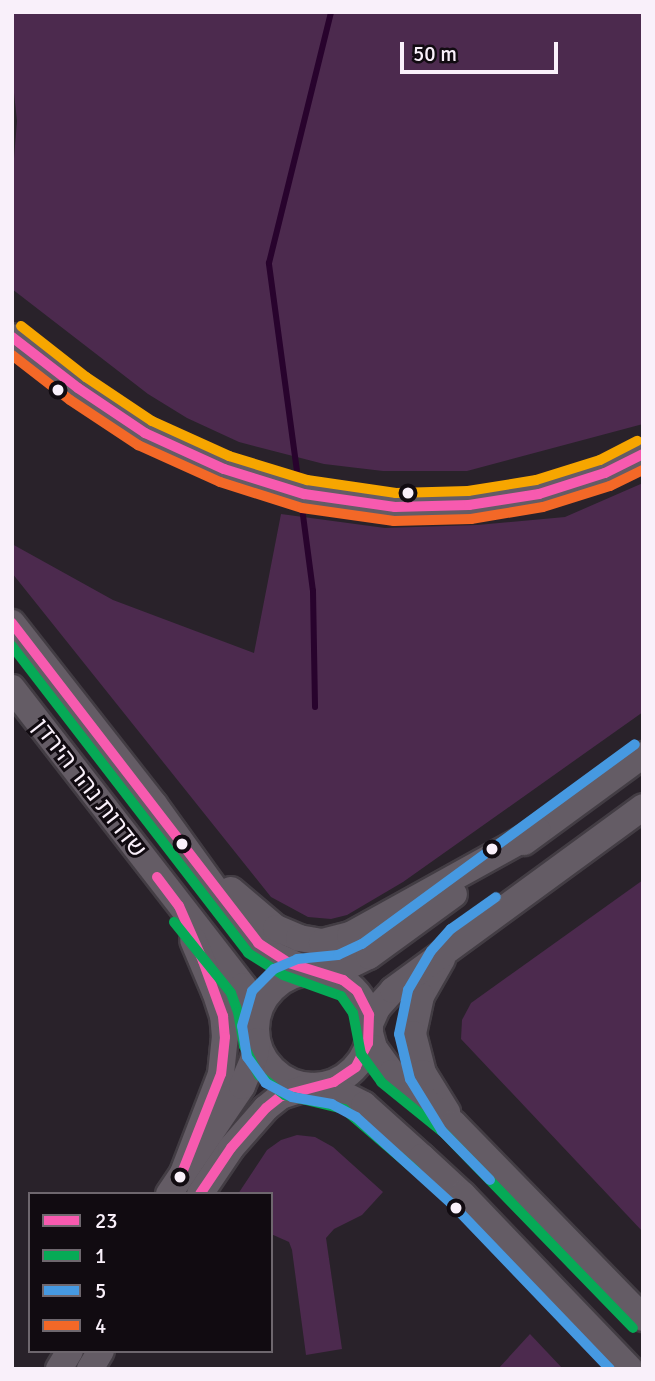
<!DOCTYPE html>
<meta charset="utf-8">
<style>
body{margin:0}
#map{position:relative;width:655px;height:1381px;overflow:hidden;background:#29222a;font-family:Signika,"Noto Sans Hebrew",sans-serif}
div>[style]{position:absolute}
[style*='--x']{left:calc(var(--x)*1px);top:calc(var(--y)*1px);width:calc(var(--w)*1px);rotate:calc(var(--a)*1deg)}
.green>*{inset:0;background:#4c2a4e}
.stream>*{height:6px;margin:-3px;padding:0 3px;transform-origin:3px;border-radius:3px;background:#28032d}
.roads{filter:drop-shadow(2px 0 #433d44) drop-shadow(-2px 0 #433d44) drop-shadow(0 2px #433d44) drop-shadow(0 -2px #433d44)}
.secondary>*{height:26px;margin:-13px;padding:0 13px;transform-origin:13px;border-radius:13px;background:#645c65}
.secondary>.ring{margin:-13px;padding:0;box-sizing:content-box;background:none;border:26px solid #645c65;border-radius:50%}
.bus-1>*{height:10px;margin:-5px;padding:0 5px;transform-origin:5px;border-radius:5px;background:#f75aaf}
.bus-2>*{height:10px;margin:-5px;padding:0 5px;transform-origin:5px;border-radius:5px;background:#06aa56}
.bus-3>*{height:10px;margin:-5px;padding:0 5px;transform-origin:5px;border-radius:5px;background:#4699e1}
.bus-4>*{height:10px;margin:-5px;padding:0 5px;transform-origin:5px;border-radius:5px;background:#f36827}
.bus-5>*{height:10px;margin:-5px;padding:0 5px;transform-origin:5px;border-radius:5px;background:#f7a600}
.dots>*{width:19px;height:19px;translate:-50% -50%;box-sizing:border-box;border:4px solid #110b11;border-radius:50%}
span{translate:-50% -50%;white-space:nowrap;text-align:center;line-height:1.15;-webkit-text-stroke:6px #110b11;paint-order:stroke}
.street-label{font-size:24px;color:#f9f0fa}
.frame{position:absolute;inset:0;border:14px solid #f9f0fa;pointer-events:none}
.legend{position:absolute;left:28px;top:1192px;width:245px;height:161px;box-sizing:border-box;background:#110b11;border:2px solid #6e676e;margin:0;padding:9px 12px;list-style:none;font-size:21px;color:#f9f0fa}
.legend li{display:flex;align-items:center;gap:14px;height:35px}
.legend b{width:35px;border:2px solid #6e676e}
.scale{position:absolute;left:400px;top:42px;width:158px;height:32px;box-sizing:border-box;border:4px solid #f9f0fa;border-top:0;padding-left:9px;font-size:21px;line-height:24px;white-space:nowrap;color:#f9f0fa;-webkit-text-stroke:5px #110b11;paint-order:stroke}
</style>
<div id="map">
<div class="green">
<i style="clip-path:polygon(12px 12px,643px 12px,643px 424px,467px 471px,383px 471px,324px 464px,239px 442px,187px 418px,148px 394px,12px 289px,12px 183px,17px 121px,12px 74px)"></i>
<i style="clip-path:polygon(643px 483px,643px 712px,403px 882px,347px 915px,331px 919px,308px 917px,271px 897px,12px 573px,12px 544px,113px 600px,254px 653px,281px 514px,385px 528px,477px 525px,565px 517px)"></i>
<i style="clip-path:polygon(643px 880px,643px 1232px,461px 1039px,462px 1020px,471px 1003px)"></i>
<i style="clip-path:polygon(297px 1135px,315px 1137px,333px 1147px,383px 1192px,362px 1215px,334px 1229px,326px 1238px,342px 1349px,306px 1355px,292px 1250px,289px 1242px,271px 1234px,271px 1194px,238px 1194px,267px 1150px,281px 1140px)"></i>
<i style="clip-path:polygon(530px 1334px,563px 1369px,498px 1369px)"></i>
</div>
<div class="stream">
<i style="--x:299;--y:486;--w:225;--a:-97.7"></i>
<i style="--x:269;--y:263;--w:259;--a:-76.1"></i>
<i style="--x:301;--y:500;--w:92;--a:82.5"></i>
<i style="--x:313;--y:591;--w:116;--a:89"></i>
</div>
<div class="roads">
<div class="secondary">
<i style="--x:12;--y:337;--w:83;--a:37.7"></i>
<i style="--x:78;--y:388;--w:81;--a:33.9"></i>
<i style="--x:145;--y:433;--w:87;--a:24.5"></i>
<i style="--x:224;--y:469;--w:84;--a:17.4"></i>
<i style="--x:304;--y:494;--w:92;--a:8.1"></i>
<i style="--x:395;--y:507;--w:74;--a:-1.5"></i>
<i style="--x:469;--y:505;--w:71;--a:-8.9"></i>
<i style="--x:539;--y:494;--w:69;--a:-17.7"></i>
<i style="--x:605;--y:473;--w:42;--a:-26.6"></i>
<i style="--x:12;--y:623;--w:230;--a:51.9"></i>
<i style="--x:154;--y:804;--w:140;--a:54.3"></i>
<i style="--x:236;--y:918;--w:33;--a:49"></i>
<i style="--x:258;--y:943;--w:22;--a:36"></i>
<i style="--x:276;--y:956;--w:37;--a:24"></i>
<i style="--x:12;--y:688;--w:377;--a:52.2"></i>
<i style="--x:243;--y:986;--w:43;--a:72.4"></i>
<i style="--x:524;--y:842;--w:147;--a:-36.2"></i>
<i style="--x:231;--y:890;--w:59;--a:40.2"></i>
<i style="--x:276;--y:928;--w:25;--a:23"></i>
<i style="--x:299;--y:938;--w:23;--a:10"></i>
<i style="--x:322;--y:942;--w:29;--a:-14"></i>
<i style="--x:350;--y:935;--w:215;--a:-29"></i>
<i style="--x:442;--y:959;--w:43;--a:119.6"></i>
<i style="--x:421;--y:996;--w:39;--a:102"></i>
<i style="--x:413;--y:1034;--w:40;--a:75.6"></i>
<i style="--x:423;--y:1073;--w:46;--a:58.4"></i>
<i class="ring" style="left:256px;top:972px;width:88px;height:88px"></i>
<i style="--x:326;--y:972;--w:16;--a:-11"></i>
<i style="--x:342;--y:969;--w:30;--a:-26"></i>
<i style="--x:369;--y:956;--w:105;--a:-36.1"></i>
<i style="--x:370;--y:1024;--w:17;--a:-66"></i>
<i style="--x:377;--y:1008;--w:24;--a:-48"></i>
<i style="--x:393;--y:990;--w:310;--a:-36.2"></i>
<i style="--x:370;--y:1033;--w:16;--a:75"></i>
<i style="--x:374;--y:1048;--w:31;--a:54"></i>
<i style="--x:392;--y:1073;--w:80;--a:39.4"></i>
<i style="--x:454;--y:1124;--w:271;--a:45.7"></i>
<i style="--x:318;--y:1086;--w:20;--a:15"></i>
<i style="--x:337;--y:1091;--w:30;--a:27"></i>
<i style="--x:364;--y:1105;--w:78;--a:41.9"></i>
<i style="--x:422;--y:1157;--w:56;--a:42.8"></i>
<i style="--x:463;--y:1195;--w:241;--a:46.2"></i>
<i style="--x:183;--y:1173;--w:106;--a:-69"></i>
<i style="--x:221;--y:1074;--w:37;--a:-84"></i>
<i style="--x:225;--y:1037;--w:21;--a:-95"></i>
<i style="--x:223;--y:1016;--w:25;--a:-108"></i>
<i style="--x:215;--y:992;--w:56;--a:-112.9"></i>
<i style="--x:169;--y:1194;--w:130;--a:-55.9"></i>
<i style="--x:242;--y:1086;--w:33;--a:-67"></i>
<i style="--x:255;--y:1056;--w:15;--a:-82"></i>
<i style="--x:200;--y:1194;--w:55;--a:-56"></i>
<i style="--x:231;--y:1148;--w:53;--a:-48.8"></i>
<i style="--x:266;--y:1108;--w:19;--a:-39"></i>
<i style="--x:281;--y:1096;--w:33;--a:-18"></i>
<i style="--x:59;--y:1369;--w:21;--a:-59"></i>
<i style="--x:90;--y:1369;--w:21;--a:-59"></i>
</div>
</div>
<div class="bus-1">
<i style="--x:12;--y:337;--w:83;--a:37.7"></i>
<i style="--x:78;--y:388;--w:81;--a:33.9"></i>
<i style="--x:145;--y:433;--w:87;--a:24.5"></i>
<i style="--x:224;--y:469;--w:84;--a:17.4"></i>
<i style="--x:304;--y:494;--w:92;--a:8.1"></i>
<i style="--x:395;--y:507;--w:74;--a:-1.5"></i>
<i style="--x:469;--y:505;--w:71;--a:-8.9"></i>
<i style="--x:539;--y:494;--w:69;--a:-17.7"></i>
<i style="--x:605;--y:473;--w:42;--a:-26.6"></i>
<i style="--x:12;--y:623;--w:404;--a:52.4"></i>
<i style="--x:258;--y:943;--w:37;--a:33"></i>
<i style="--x:289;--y:963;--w:57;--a:17.5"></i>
<i style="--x:343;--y:980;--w:18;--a:38"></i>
<i style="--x:357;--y:991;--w:27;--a:63"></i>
<i style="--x:369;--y:1015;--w:28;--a:92"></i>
<i style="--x:368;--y:1043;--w:27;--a:117"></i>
<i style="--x:356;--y:1067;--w:27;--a:146"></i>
<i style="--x:334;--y:1082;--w:55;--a:165.2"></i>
<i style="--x:281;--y:1096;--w:19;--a:141"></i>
<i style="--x:266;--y:1108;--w:53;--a:131.2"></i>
<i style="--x:231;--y:1148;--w:55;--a:124"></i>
<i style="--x:157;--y:877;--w:36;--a:53"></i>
<i style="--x:179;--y:906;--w:60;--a:66.4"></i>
<i style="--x:203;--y:961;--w:59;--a:70"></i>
<i style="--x:223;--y:1016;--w:21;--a:85"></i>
<i style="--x:225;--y:1037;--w:37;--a:96"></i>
<i style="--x:221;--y:1074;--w:112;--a:111.5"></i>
</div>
<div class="bus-2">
<i style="--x:12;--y:646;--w:387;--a:52.4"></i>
<i style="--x:248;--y:953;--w:41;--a:32.2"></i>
<i style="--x:283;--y:975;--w:62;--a:19.9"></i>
<i style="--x:341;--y:996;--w:21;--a:55"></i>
<i style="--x:353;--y:1013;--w:42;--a:79"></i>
<i style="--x:361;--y:1054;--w:34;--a:54"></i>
<i style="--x:381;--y:1082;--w:82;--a:39.1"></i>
<i style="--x:445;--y:1134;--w:270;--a:45.9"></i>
<i style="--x:174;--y:922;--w:91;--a:51.2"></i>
<i style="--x:231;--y:993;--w:20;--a:70"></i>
<i style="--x:238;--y:1012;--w:35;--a:80"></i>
<i style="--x:244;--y:1046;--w:33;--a:63"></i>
<i style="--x:259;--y:1075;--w:33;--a:38"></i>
<i style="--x:285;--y:1095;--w:61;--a:13.3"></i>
<i style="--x:344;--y:1109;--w:94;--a:40.7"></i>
</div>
<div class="bus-3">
<i style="--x:490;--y:1180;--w:69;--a:-134.4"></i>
<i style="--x:442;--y:1131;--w:61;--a:-121.6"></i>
<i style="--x:410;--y:1079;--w:46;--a:-103.7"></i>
<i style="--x:399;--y:1034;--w:45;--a:-78.4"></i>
<i style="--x:408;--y:990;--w:45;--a:-59.5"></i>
<i style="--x:431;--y:951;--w:30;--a:-48"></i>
<i style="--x:451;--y:929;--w:55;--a:-35.4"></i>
<i style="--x:610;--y:1369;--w:227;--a:-133.8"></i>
<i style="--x:453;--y:1205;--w:131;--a:-137.8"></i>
<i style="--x:356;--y:1117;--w:27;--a:-152"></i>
<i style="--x:332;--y:1104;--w:41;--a:-170.1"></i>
<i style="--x:292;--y:1097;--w:30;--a:-152"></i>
<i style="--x:266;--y:1083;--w:32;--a:-126"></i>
<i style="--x:247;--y:1057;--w:31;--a:-99"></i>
<i style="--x:242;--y:1026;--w:36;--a:-74"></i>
<i style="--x:252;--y:991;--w:31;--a:-45"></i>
<i style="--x:274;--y:969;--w:25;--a:-23"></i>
<i style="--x:297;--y:959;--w:41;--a:-5.6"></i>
<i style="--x:338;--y:955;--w:26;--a:-25"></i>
<i style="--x:362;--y:944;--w:338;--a:-36.2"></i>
</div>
<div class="bus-4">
<i style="--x:12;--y:355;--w:73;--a:37.8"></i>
<i style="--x:70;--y:400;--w:82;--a:33.5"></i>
<i style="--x:138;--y:445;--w:90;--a:24.3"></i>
<i style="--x:220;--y:482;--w:86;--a:17.6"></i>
<i style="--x:302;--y:508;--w:93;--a:8"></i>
<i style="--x:394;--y:521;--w:77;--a:-1.5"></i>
<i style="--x:471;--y:519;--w:73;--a:-9.5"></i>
<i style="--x:543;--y:507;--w:70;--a:-17.4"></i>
<i style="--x:610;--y:486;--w:37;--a:-26"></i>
</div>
<div class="bus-5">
<i style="--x:21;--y:326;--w:83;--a:38.1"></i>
<i style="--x:86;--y:377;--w:79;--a:33.7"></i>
<i style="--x:152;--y:421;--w:85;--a:24.4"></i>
<i style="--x:229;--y:456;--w:82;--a:17.1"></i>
<i style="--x:307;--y:480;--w:90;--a:8.3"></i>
<i style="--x:396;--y:493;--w:72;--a:-1.6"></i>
<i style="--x:468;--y:491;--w:69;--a:-9.2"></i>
<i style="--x:536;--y:480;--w:67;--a:-17.4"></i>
<i style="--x:600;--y:460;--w:42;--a:-27.2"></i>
</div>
<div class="dots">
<i style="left:58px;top:390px;background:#f9f0fa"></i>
<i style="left:408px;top:493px;background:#f9f0fa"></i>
<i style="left:182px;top:844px;background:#f9f0fa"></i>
<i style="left:492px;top:849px;background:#f9f0fa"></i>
<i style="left:180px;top:1177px;background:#f9f0fa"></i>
<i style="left:456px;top:1208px;background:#f9f0fa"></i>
</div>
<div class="street-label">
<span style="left:89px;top:788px;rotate:52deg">שדרות נהר הירדן</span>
</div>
<div class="frame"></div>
<ul class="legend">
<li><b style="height:9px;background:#f75aaf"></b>23</li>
<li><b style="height:9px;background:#06aa56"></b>1</li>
<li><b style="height:9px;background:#4699e1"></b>5</li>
<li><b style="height:9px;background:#f36827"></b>4</li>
</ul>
<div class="scale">50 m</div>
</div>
